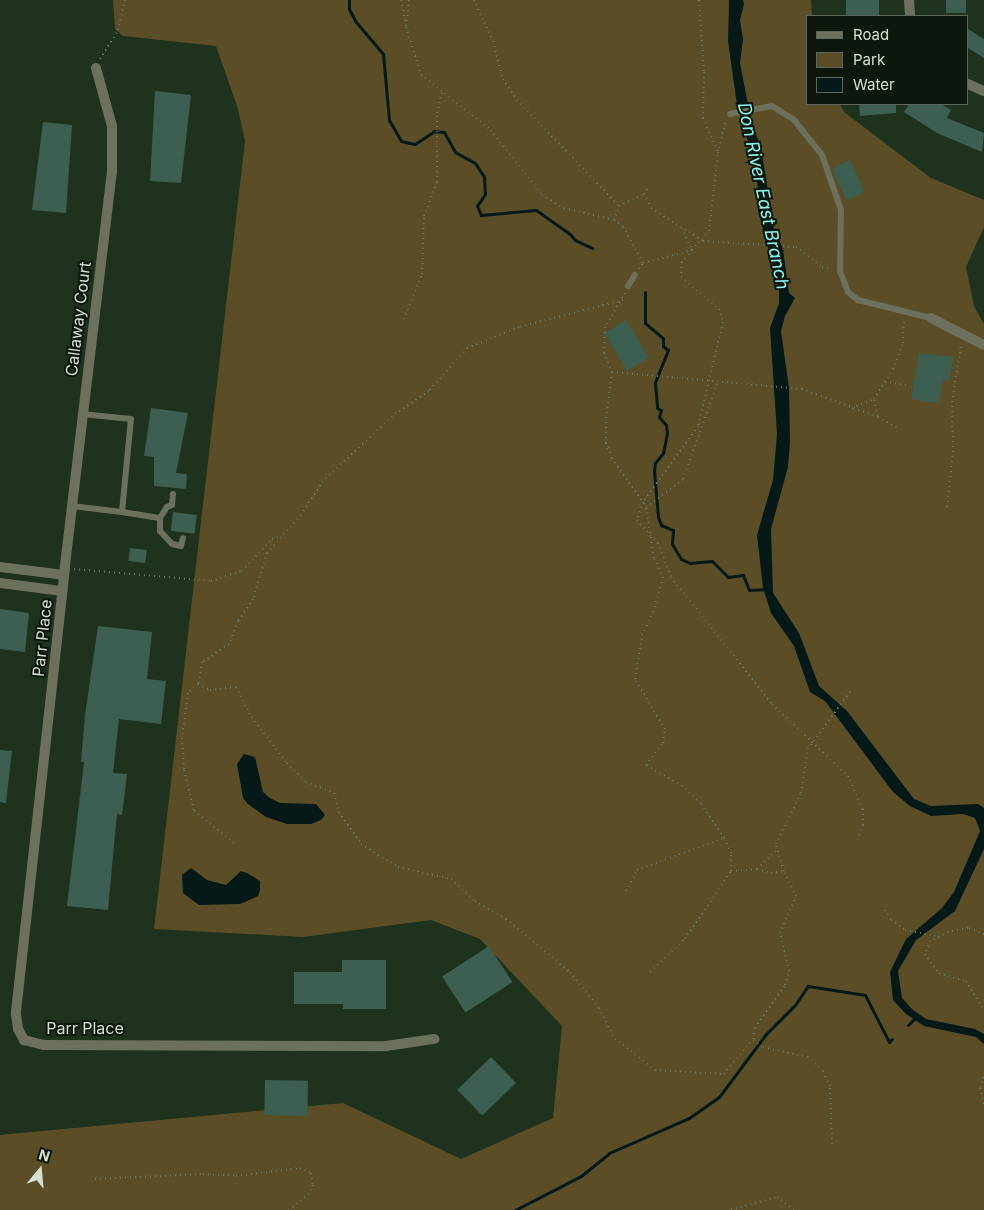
<!DOCTYPE html>
<style>
body{margin:0}
#map{position:relative;width:984px;height:1210px;overflow:hidden;background:#1e321d;font-family:Inter,sans-serif}
div>[style]{position:absolute}
[style*='--x']{left:calc(var(--x)*1px);top:calc(var(--y)*1px);width:calc(var(--w)*1px);rotate:calc(var(--a)*1deg)}
.green>*{inset:0;background:#5b4e26}
.water>*{inset:0;background:#051919}
.stream>*{height:3px;margin:-1.5px;padding:0 1.5px;transform-origin:1.5px;border-radius:1.5px;background:#051919}
.building>*{inset:0;background:#3c5f52;transform-origin:0 0}
.path>*{height:2px;margin-top:-1px;transform-origin:0;background:repeating-linear-gradient(90deg,#697a68 0 1px,transparent 0 5px)}
.lane>*{height:6px;margin:-3px;padding:0 3px;transform-origin:3px;border-radius:3px;background:#6c705d}
.street>*{height:10px;margin:-5px;padding:0 5px;transform-origin:5px;border-radius:5px;background:#6c705d}
span{translate:-50% -50%;white-space:nowrap;text-align:center;line-height:1.15;-webkit-text-stroke:4px #0e170e;paint-order:stroke}
.street-label{font-size:16px;color:#d3e0d2}
.water-label{font-size:18px;color:#8cf3f2;font-style:italic}
.legend{position:absolute;left:806px;top:15px;width:162px;height:90px;box-sizing:border-box;background:#0e170e;border:1px solid #5d675c;margin:0;padding:6px 9px;list-style:none;font-size:15px;color:#d3e0d2}
.legend li{display:flex;align-items:center;gap:10px;height:25px}
.legend b{width:25px;border:1px solid #5d675c}
.north{position:absolute;left:15px;top:1145px;width:50px;height:50px;-webkit-text-stroke:4px #0e170e;paint-order:stroke;rotate:17deg;font-size:14px;font-weight:700;line-height:20px;text-align:center;color:#d3e0d2}
.north::after{content:'';display:block;margin:auto;width:18px;height:22px;background:#d3e0d2;clip-path:polygon(50% 0,100% 100%,50% 72%,0 100%)}
</style>
<div id="map">
<div class="green">
<i style="clip-path:polygon(113px 0,811px 0,812px 16px,808px 16px,808px 104px,840px 104px,844px 112px,931px 178px,984px 200px,984px 227px,966px 267px,974px 306px,984px 324px,984px 1210px,0 1210px,0 1135px,343px 1103px,461px 1159px,553px 1118px,562px 1026px,480px 939px,431px 920px,303px 937px,154px 929px,245px 141px,238px 109px,216px 46px,123px 36px,115px 29px)"></i>
</div>
<div class="water">
<i style="clip-path:polygon(729px 0,743px 0,744px 4px,740px 20px,743px 39px,740px 63px,751px 120px,761px 148px,770px 202px,767px 212px,783px 249px,789px 293px,795px 298px,785px 316px,781px 331px,789px 388px,790px 442px,788px 467px,771px 529px,773px 593px,799px 633px,819px 686px,847px 711px,914px 799px,931px 806px,978px 804px,984px 808px,984px 849px,955px 911px,916px 940px,898px 971px,902px 998px,913px 1010px,926px 1019px,975px 1029px,984px 1034px,984px 1044px,976px 1037px,924px 1026px,906px 1014px,893px 1000px,890px 972px,906px 939px,942px 908px,954px 892px,980px 831px,975px 818px,963px 814px,931px 816px,910px 806px,893px 792px,825px 701px,810px 692px,794px 646px,771px 613px,763px 588px,757px 535px,773px 480px,777px 434px,770px 328px,779px 303px,779px 288px,758px 211px,760px 199px,753px 158px,737px 105px,728px 41px)"></i>
<i style="clip-path:polygon(244px 754px,255px 757px,263px 792px,270px 798px,280px 803px,316px 804px,325px 815px,321px 820px,311px 824px,287px 824px,266px 817px,248px 804px,243px 798px,237px 764px)"></i>
<i style="clip-path:polygon(191px 868px,207px 880px,226px 885px,241px 871px,247px 873px,260px 881px,260px 890px,258px 896px,240px 904px,199px 905px,183px 893px,182px 875px)"></i>
</div>
<div class="stream">
<i style="--x:349;--y:0;--w:9;--a:90"></i>
<i style="--x:349;--y:9;--w:15;--a:62"></i>
<i style="--x:356;--y:22;--w:42;--a:49.8"></i>
<i style="--x:383;--y:54;--w:66;--a:84.8"></i>
<i style="--x:389;--y:120;--w:24;--a:60"></i>
<i style="--x:401;--y:141;--w:14;--a:12"></i>
<i style="--x:415;--y:144;--w:23;--a:-34"></i>
<i style="--x:434;--y:131;--w:10;--a:6"></i>
<i style="--x:444;--y:132;--w:23;--a:61"></i>
<i style="--x:455;--y:152;--w:23;--a:29"></i>
<i style="--x:475;--y:163;--w:17;--a:57"></i>
<i style="--x:484;--y:177;--w:17;--a:87"></i>
<i style="--x:485;--y:194;--w:14;--a:124"></i>
<i style="--x:477;--y:206;--w:10;--a:66"></i>
<i style="--x:481;--y:215;--w:55;--a:-5.2"></i>
<i style="--x:536;--y:210;--w:42;--a:35.2"></i>
<i style="--x:570;--y:234;--w:8;--a:50"></i>
<i style="--x:575;--y:240;--w:19;--a:25"></i>
<i style="--x:645;--y:292;--w:31;--a:90"></i>
<i style="--x:645;--y:323;--w:23;--a:40"></i>
<i style="--x:663;--y:338;--w:8;--a:90"></i>
<i style="--x:663;--y:346;--w:6;--a:39"></i>
<i style="--x:668;--y:350;--w:35;--a:112"></i>
<i style="--x:655;--y:383;--w:25;--a:85"></i>
<i style="--x:657;--y:408;--w:4;--a:27"></i>
<i style="--x:661;--y:410;--w:7;--a:106"></i>
<i style="--x:659;--y:417;--w:11;--a:49"></i>
<i style="--x:666;--y:425;--w:8;--a:83"></i>
<i style="--x:667;--y:433;--w:20;--a:101"></i>
<i style="--x:663;--y:453;--w:13;--a:129"></i>
<i style="--x:655;--y:463;--w:8;--a:97"></i>
<i style="--x:654;--y:471;--w:46;--a:85"></i>
<i style="--x:658;--y:517;--w:9;--a:69"></i>
<i style="--x:661;--y:525;--w:13;--a:23"></i>
<i style="--x:673;--y:530;--w:14;--a:94"></i>
<i style="--x:672;--y:544;--w:17;--a:59"></i>
<i style="--x:681;--y:559;--w:10;--a:24"></i>
<i style="--x:690;--y:563;--w:22;--a:-5"></i>
<i style="--x:712;--y:561;--w:23;--a:45"></i>
<i style="--x:728;--y:577;--w:15;--a:-8"></i>
<i style="--x:743;--y:575;--w:16;--a:68"></i>
<i style="--x:749;--y:590;--w:18;--a:-3"></i>
<i style="--x:908;--y:1025;--w:10;--a:-45"></i>
<i style="--x:515;--y:1210;--w:74;--a:-27.3"></i>
<i style="--x:581;--y:1176;--w:36;--a:-39"></i>
<i style="--x:609;--y:1153;--w:87;--a:-23.6"></i>
<i style="--x:689;--y:1118;--w:37;--a:-35"></i>
<i style="--x:719;--y:1097;--w:79;--a:-53.3"></i>
<i style="--x:766;--y:1034;--w:41;--a:-45"></i>
<i style="--x:795;--y:1005;--w:23;--a:-56"></i>
<i style="--x:808;--y:986;--w:58;--a:9"></i>
<i style="--x:865;--y:995;--w:53;--a:62.9"></i>
<i style="--x:889;--y:1042;--w:4;--a:-45"></i>
</div>
<div class="building">
<i style="left:846px;top:0;width:33px;height:16px"></i>
<i style="left:946px;top:0;width:20px;height:13px"></i>
<i style="clip-path:polygon(968px 29px,984px 39px,984px 58px,968px 48px)"></i>
<i style="clip-path:polygon(155px 91px,191px 95px,181px 183px,150px 181px)"></i>
<i style="clip-path:polygon(859px 104px,896px 104px,896px 113px,860px 116px)"></i>
<i style="clip-path:polygon(909px 104px,941px 104px,951px 110px,947px 118px,984px 133px,982px 152px,937px 133px,904px 112px)"></i>
<i style="clip-path:polygon(43px 122px,72px 125px,66px 213px,32px 210px)"></i>
<i style="left:850px;top:160px;width:35px;height:20px;rotate:65deg"></i>
<i style="left:626px;top:320px;width:44px;height:25px;rotate:59deg"></i>
<i style="clip-path:polygon(919px 353px,953px 357px,949px 381px,943px 380px,939px 403px,911px 399px)"></i>
<i style="clip-path:polygon(151px 408px,188px 413px,176px 473px,187px 474px,186px 489px,154px 486px,154px 457px,144px 456px)"></i>
<i style="left:173px;top:512px;width:24px;height:19px;rotate:7deg"></i>
<i style="left:130px;top:548px;width:17px;height:13px;rotate:7deg"></i>
<i style="clip-path:polygon(0 609px,29px 613px,25px 652px,0 649px)"></i>
<i style="clip-path:polygon(98px 626px,152px 632px,147px 679px,166px 681px,161px 724px,119px 719px,113px 773px,127px 774px,122px 815px,117px 814px,108px 910px,67px 906px,84px 762px,81px 762px,85px 715px)"></i>
<i style="clip-path:polygon(0 750px,12px 751px,6px 803px,0 802px)"></i>
<i style="left:489px;top:946px;width:43px;height:56px;rotate:57deg"></i>
<i style="clip-path:polygon(342px 960px,386px 960px,386px 1009px,343px 1009px,343px 1004px,294px 1004px,294px 972px,342px 972px)"></i>
<i style="left:491px;top:1057px;width:36px;height:47px;rotate:46deg"></i>
<i style="left:265px;top:1080px;width:43px;height:35px;rotate:1deg"></i>
</div>
<div class="path">
<i style="--x:401;--y:0;--w:25;--a:79"></i>
<i style="--x:409;--y:0;--w:27;--a:96"></i>
<i style="--x:406;--y:27;--w:50;--a:72.6"></i>
<i style="--x:421;--y:75;--w:89;--a:38.2"></i>
<i style="--x:491;--y:130;--w:83;--a:51.9"></i>
<i style="--x:542;--y:195;--w:26;--a:31"></i>
<i style="--x:564;--y:208;--w:51;--a:13.5"></i>
<i style="--x:614;--y:220;--w:11;--a:38"></i>
<i style="--x:623;--y:227;--w:41;--a:60.9"></i>
<i style="--x:474;--y:0;--w:45;--a:65.1"></i>
<i style="--x:493;--y:41;--w:39;--a:75"></i>
<i style="--x:503;--y:79;--w:25;--a:56"></i>
<i style="--x:517;--y:100;--w:147;--a:46.1"></i>
<i style="--x:699;--y:0;--w:72;--a:86"></i>
<i style="--x:704;--y:72;--w:46;--a:91.2"></i>
<i style="--x:703;--y:118;--w:37;--a:66"></i>
<i style="--x:100;--y:59;--w:34;--a:-58"></i>
<i style="--x:118;--y:30;--w:31;--a:-77"></i>
<i style="--x:644;--y:194;--w:16;--a:63"></i>
<i style="--x:651;--y:208;--w:62;--a:32.4"></i>
<i style="--x:703;--y:241;--w:93;--a:3.7"></i>
<i style="--x:796;--y:247;--w:33;--a:38"></i>
<i style="--x:822;--y:267;--w:9;--a:13"></i>
<i style="--x:614;--y:220;--w:15;--a:-70"></i>
<i style="--x:619;--y:206;--w:28;--a:-26"></i>
<i style="--x:644;--y:194;--w:8;--a:-60"></i>
<i style="--x:682;--y:228;--w:24;--a:66"></i>
<i style="--x:692;--y:250;--w:16;--a:130"></i>
<i style="--x:682;--y:262;--w:15;--a:94"></i>
<i style="--x:681;--y:277;--w:50;--a:40.1"></i>
<i style="--x:719;--y:309;--w:14;--a:73"></i>
<i style="--x:723;--y:322;--w:107;--a:103.5"></i>
<i style="--x:698;--y:426;--w:94;--a:125.9"></i>
<i style="--x:643;--y:502;--w:19;--a:108"></i>
<i style="--x:637;--y:520;--w:31;--a:48"></i>
<i style="--x:658;--y:543;--w:36;--a:69"></i>
<i style="--x:671;--y:577;--w:162;--a:51.5"></i>
<i style="--x:772;--y:704;--w:105;--a:43.5"></i>
<i style="--x:848;--y:776;--w:36;--a:66"></i>
<i style="--x:863;--y:809;--w:16;--a:90"></i>
<i style="--x:863;--y:825;--w:15;--a:110"></i>
<i style="--x:639;--y:269;--w:7;--a:-56"></i>
<i style="--x:643;--y:263;--w:51;--a:-14.9"></i>
<i style="--x:692;--y:250;--w:25;--a:-48"></i>
<i style="--x:709;--y:231;--w:79;--a:-83.4"></i>
<i style="--x:718;--y:153;--w:35;--a:-77"></i>
<i style="--x:625;--y:293;--w:39;--a:120"></i>
<i style="--x:605;--y:327;--w:26;--a:92"></i>
<i style="--x:604;--y:353;--w:21;--a:67"></i>
<i style="--x:612;--y:372;--w:45;--a:97.6"></i>
<i style="--x:606;--y:417;--w:26;--a:90"></i>
<i style="--x:606;--y:443;--w:16;--a:68"></i>
<i style="--x:612;--y:458;--w:60;--a:55.2"></i>
<i style="--x:623;--y:300;--w:107;--a:165.4"></i>
<i style="--x:519;--y:327;--w:56;--a:158"></i>
<i style="--x:467;--y:348;--w:57;--a:131.5"></i>
<i style="--x:429;--y:391;--w:40;--a:146"></i>
<i style="--x:396;--y:413;--w:100;--a:137"></i>
<i style="--x:323;--y:481;--w:40;--a:122.9"></i>
<i style="--x:301;--y:515;--w:51;--a:131.8"></i>
<i style="--x:267;--y:553;--w:48;--a:106.9"></i>
<i style="--x:253;--y:599;--w:27;--a:124"></i>
<i style="--x:238;--y:621;--w:25;--a:111"></i>
<i style="--x:229;--y:644;--w:32;--a:146"></i>
<i style="--x:202;--y:662;--w:22;--a:100"></i>
<i style="--x:198;--y:684;--w:13;--a:27"></i>
<i style="--x:210;--y:690;--w:26;--a:-7"></i>
<i style="--x:236;--y:687;--w:29;--a:63"></i>
<i style="--x:249;--y:713;--w:63;--a:52.8"></i>
<i style="--x:287;--y:763;--w:27;--a:45"></i>
<i style="--x:306;--y:782;--w:30;--a:21"></i>
<i style="--x:334;--y:793;--w:20;--a:75"></i>
<i style="--x:339;--y:812;--w:39;--a:55"></i>
<i style="--x:361;--y:844;--w:44;--a:31.9"></i>
<i style="--x:398;--y:867;--w:54;--a:12.8"></i>
<i style="--x:451;--y:879;--w:33;--a:43"></i>
<i style="--x:475;--y:901;--w:36;--a:30"></i>
<i style="--x:506;--y:919;--w:83;--a:39.6"></i>
<i style="--x:570;--y:972;--w:46;--a:51.1"></i>
<i style="--x:599;--y:1008;--w:35;--a:63"></i>
<i style="--x:615;--y:1039;--w:51;--a:37.8"></i>
<i style="--x:655;--y:1070;--w:69;--a:3.3"></i>
<i style="--x:724;--y:1074;--w:45;--a:-50.4"></i>
<i style="--x:404;--y:319;--w:48;--a:-68.2"></i>
<i style="--x:422;--y:274;--w:58;--a:-88"></i>
<i style="--x:424;--y:216;--w:36;--a:-69"></i>
<i style="--x:437;--y:182;--w:69;--a:-90"></i>
<i style="--x:437;--y:113;--w:21;--a:-76"></i>
<i style="--x:612;--y:372;--w:191;--a:5.1"></i>
<i style="--x:802;--y:389;--w:81;--a:20.2"></i>
<i style="--x:878;--y:417;--w:23;--a:29"></i>
<i style="--x:885;--y:382;--w:22;--a:8"></i>
<i style="--x:874;--y:400;--w:17;--a:77"></i>
<i style="--x:852;--y:408;--w:24;--a:-22"></i>
<i style="--x:874;--y:399;--w:36;--a:-58"></i>
<i style="--x:893;--y:369;--w:28;--a:-69"></i>
<i style="--x:903;--y:343;--w:23;--a:-88"></i>
<i style="--x:947;--y:507;--w:55;--a:-83.8"></i>
<i style="--x:953;--y:452;--w:50;--a:-91.1"></i>
<i style="--x:952;--y:402;--w:58;--a:-81"></i>
<i style="--x:74;--y:569;--w:138;--a:5"></i>
<i style="--x:211;--y:581;--w:33;--a:-18"></i>
<i style="--x:242;--y:571;--w:44;--a:-46.8"></i>
<i style="--x:272;--y:539;--w:6;--a:-18"></i>
<i style="--x:198;--y:684;--w:13;--a:138"></i>
<i style="--x:188;--y:693;--w:45;--a:97.6"></i>
<i style="--x:182;--y:738;--w:32;--a:86"></i>
<i style="--x:184;--y:770;--w:42;--a:76.3"></i>
<i style="--x:194;--y:811;--w:51;--a:38.7"></i>
<i style="--x:757;--y:869;--w:15;--a:16"></i>
<i style="--x:771;--y:873;--w:13;--a:-9"></i>
<i style="--x:731;--y:871;--w:26;--a:-4"></i>
<i style="--x:757;--y:869;--w:29;--a:-44"></i>
<i style="--x:626;--y:891;--w:24;--a:-62"></i>
<i style="--x:637;--y:870;--w:93;--a:-20.2"></i>
<i style="--x:885;--y:910;--w:12;--a:59"></i>
<i style="--x:891;--y:920;--w:17;--a:36"></i>
<i style="--x:905;--y:930;--w:31;--a:11"></i>
<i style="--x:984;--y:934;--w:17;--a:-159"></i>
<i style="--x:968;--y:928;--w:20;--a:169"></i>
<i style="--x:948;--y:932;--w:20;--a:153"></i>
<i style="--x:930;--y:941;--w:14;--a:111"></i>
<i style="--x:925;--y:954;--w:24;--a:54"></i>
<i style="--x:939;--y:973;--w:28;--a:17"></i>
<i style="--x:966;--y:981;--w:34;--a:58"></i>
<i style="--x:650;--y:972;--w:48;--a:-43.3"></i>
<i style="--x:685;--y:939;--w:82;--a:-55.9"></i>
<i style="--x:731;--y:871;--w:18;--a:-90"></i>
<i style="--x:731;--y:853;--w:17;--a:-115"></i>
<i style="--x:724;--y:838;--w:42;--a:-123.3"></i>
<i style="--x:701;--y:803;--w:25;--a:-138"></i>
<i style="--x:682;--y:786;--w:42;--a:-149.7"></i>
<i style="--x:646;--y:765;--w:28;--a:-52"></i>
<i style="--x:663;--y:743;--w:14;--a:-82"></i>
<i style="--x:665;--y:729;--w:58;--a:-121"></i>
<i style="--x:635;--y:679;--w:45;--a:-81"></i>
<i style="--x:642;--y:635;--w:25;--a:-64"></i>
<i style="--x:653;--y:612;--w:35;--a:-74"></i>
<i style="--x:663;--y:578;--w:22;--a:-114"></i>
<i style="--x:654;--y:558;--w:52;--a:-98.9"></i>
<i style="--x:646;--y:507;--w:46;--a:-37.1"></i>
<i style="--x:683;--y:479;--w:103;--a:-70.2"></i>
<i style="--x:984;--y:1077;--w:12;--a:110"></i>
<i style="--x:980;--y:1088;--w:18;--a:77"></i>
<i style="--x:832;--y:1144;--w:58;--a:-92"></i>
<i style="--x:830;--y:1086;--w:17;--a:-115"></i>
<i style="--x:823;--y:1071;--w:21;--a:-137"></i>
<i style="--x:808;--y:1057;--w:47;--a:-167.7"></i>
<i style="--x:762;--y:1047;--w:12;--a:-138"></i>
<i style="--x:753;--y:1039;--w:11;--a:-80"></i>
<i style="--x:755;--y:1028;--w:52;--a:-55.1"></i>
<i style="--x:785;--y:985;--w:15;--a:-74"></i>
<i style="--x:789;--y:971;--w:39;--a:-103"></i>
<i style="--x:780;--y:933;--w:40;--a:-66.6"></i>
<i style="--x:796;--y:896;--w:28;--a:-116"></i>
<i style="--x:784;--y:871;--w:28;--a:-107"></i>
<i style="--x:776;--y:844;--w:57;--a:-63.9"></i>
<i style="--x:801;--y:793;--w:45;--a:-81"></i>
<i style="--x:808;--y:749;--w:74;--a:-53.7"></i>
<i style="--x:95;--y:1179;--w:108;--a:-2.7"></i>
<i style="--x:203;--y:1174;--w:33;--a:3"></i>
<i style="--x:236;--y:1176;--w:64;--a:-7.1"></i>
<i style="--x:300;--y:1168;--w:12;--a:24"></i>
<i style="--x:311;--y:1173;--w:12;--a:81"></i>
<i style="--x:313;--y:1185;--w:10;--a:114"></i>
<i style="--x:309;--y:1194;--w:26;--a:141"></i>
<i style="--x:731;--y:1210;--w:48;--a:-15.8"></i>
<i style="--x:777;--y:1197;--w:21;--a:39"></i>
</div>
<div class="lane">
<i style="--x:730;--y:114;--w:43;--a:-10.8"></i>
<i style="--x:772;--y:106;--w:26;--a:32"></i>
<i style="--x:794;--y:120;--w:45;--a:51.3"></i>
<i style="--x:822;--y:155;--w:58;--a:70.9"></i>
<i style="--x:841;--y:210;--w:61;--a:90.9"></i>
<i style="--x:840;--y:271;--w:22;--a:69"></i>
<i style="--x:848;--y:292;--w:13;--a:39"></i>
<i style="--x:858;--y:300;--w:75;--a:13.9"></i>
<i style="--x:628;--y:286;--w:13;--a:-58"></i>
<i style="--x:72;--y:506;--w:50;--a:6.8"></i>
<i style="--x:122;--y:512;--w:93;--a:-84.5"></i>
<i style="--x:131;--y:419;--w:49;--a:-174.2"></i>
<i style="--x:122;--y:512;--w:38;--a:9"></i>
<i style="--x:160;--y:518;--w:13;--a:90"></i>
<i style="--x:160;--y:531;--w:18;--a:47"></i>
<i style="--x:172;--y:544;--w:9;--a:13"></i>
<i style="--x:181;--y:546;--w:8;--a:-76"></i>
<i style="--x:160;--y:518;--w:13;--a:-58"></i>
<i style="--x:167;--y:507;--w:5;--a:-22"></i>
<i style="--x:172;--y:505;--w:11;--a:-85"></i>
</div>
<div class="street">
<i style="--x:909;--y:0;--w:16;--a:86"></i>
<i style="--x:96;--y:68;--w:60;--a:74.6"></i>
<i style="--x:112;--y:126;--w:45;--a:90"></i>
<i style="--x:112;--y:171;--w:400;--a:96.8"></i>
<i style="--x:65;--y:568;--w:449;--a:96.3"></i>
<i style="--x:16;--y:1014;--w:15;--a:82"></i>
<i style="--x:18;--y:1029;--w:13;--a:61"></i>
<i style="--x:24;--y:1040;--w:21;--a:14"></i>
<i style="--x:44;--y:1045;--w:342;--a:0.2"></i>
<i style="--x:386;--y:1046;--w:49;--a:-8.3"></i>
<i style="--x:968;--y:84;--w:17;--a:24"></i>
<i style="--x:931;--y:318;--w:59;--a:27"></i>
<i style="--x:0;--y:567;--w:64;--a:7.1"></i>
<i style="--x:0;--y:583;--w:63;--a:7.4"></i>
</div>
<div class="street-label">
<span style="left:78px;top:319px;rotate:-83deg">Callaway Court</span>
<span style="left:42px;top:638px;rotate:-84deg">Parr Place</span>
<span style="left:85px;top:1028px">Parr Place</span>
</div>
<div class="water-label">
<span style="left:763px;top:196px;rotate:78deg">Don River East Branch</span>
</div>
<ul class="legend">
<li><b style="height:6px;background:#6c705d"></b>Road</li>
<li><b style="height:14px;background:#5b4e26"></b>Park</li>
<li><b style="height:14px;background:#051919"></b>Water</li>
</ul>
<div class="north">N</div>
</div>
